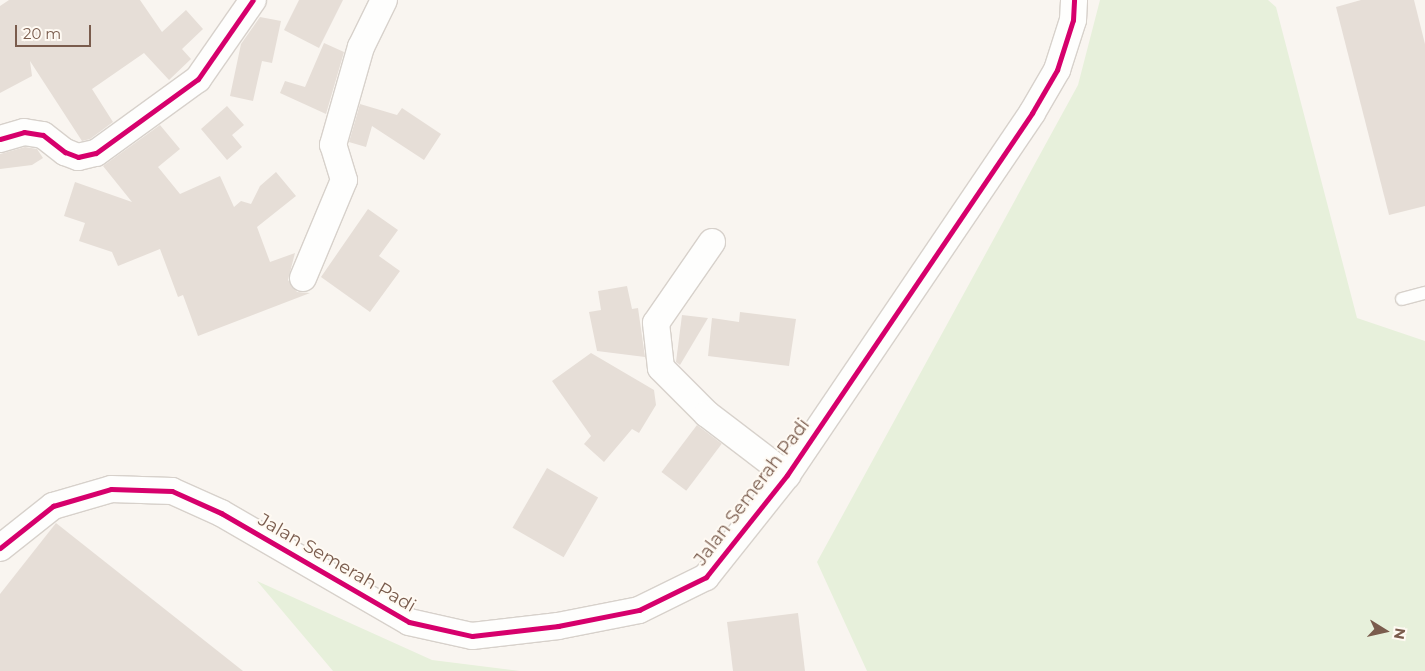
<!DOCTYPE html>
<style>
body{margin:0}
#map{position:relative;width:1425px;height:671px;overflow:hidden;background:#f9f5f0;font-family:Montserrat,sans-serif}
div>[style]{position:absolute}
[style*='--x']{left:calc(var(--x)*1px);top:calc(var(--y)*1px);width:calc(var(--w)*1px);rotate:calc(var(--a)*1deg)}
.green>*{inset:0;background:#e7f0db}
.building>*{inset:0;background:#e6ded7;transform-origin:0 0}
.roads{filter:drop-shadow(1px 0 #d7d1cb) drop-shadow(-1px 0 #d7d1cb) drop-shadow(0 1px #d7d1cb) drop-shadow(0 -1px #d7d1cb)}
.service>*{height:12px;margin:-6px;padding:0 6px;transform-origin:6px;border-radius:6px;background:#fefefd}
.minor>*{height:26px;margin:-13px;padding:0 13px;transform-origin:13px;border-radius:13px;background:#fefefd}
.cycleway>*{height:5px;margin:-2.5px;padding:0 2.5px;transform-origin:2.5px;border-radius:2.5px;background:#d6006c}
span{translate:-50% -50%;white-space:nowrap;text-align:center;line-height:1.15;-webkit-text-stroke:4px #fffaf3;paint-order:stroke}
.street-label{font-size:18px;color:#7a5c4d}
.north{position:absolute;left:1360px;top:606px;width:50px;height:50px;-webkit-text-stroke:4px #fffaf3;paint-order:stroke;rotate:100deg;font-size:14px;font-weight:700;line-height:20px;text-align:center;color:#7a5c4d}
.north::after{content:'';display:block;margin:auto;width:18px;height:22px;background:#7a5c4d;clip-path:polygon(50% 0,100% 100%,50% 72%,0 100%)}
.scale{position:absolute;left:15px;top:25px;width:76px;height:22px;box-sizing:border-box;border:2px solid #7a5c4d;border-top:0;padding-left:6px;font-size:15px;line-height:18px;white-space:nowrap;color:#7a5c4d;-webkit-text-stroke:4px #fffaf3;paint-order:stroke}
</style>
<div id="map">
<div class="green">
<i style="clip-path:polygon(1100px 0,1268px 0,1276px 7px,1357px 318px,1425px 341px,1425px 671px,867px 671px,817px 562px,1078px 85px)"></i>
<i style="clip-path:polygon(257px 581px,432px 660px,520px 671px,333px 671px)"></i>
</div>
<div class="building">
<i style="clip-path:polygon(9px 0,140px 0,162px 32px,186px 10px,203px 29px,182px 49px,191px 59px,169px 80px,144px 53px,92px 89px,113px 122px,90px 139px,82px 141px,30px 61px,32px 76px,0 93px,0 6px)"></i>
<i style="clip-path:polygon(299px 0,343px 0,319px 48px,284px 30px)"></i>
<i style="clip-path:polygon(1361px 0,1414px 0,1425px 44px,1425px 206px,1389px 215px,1336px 7px)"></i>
<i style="clip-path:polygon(260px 17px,281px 21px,272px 63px,262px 61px,253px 101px,230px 96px,241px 44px)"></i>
<i style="clip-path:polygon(324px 43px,344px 52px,326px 114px,280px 93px,285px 81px,305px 87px)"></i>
<i style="clip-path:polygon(360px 104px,397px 115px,402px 108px,441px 134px,424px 160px,372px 126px,366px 147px,349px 142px)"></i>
<i style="clip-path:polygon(227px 106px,244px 125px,232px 135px,242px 147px,227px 160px,201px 129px)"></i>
<i style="clip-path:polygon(160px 125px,180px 149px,158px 167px,180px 194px,220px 176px,234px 207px,241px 201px,251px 204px,260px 186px,276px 172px,296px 196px,257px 227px,270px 262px,295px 253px,288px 280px,297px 292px,310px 293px,198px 336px,183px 295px,178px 297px,160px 249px,118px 266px,112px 252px,79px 241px,85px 223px,64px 216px,75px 182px,132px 202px,103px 166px)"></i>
<i style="clip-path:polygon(25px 147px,37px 149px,43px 158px,32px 165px,0 169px,0 154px)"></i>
<i style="clip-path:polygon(368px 209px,398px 230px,379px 256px,400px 271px,370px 312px,321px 277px)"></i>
<i style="clip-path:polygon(627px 286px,632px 309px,638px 308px,645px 357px,597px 351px,589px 312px,601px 310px,598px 291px)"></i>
<i style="clip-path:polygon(740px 312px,796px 319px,789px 366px,708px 356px,712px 318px,739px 322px)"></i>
<i style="clip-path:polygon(682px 315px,708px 318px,680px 365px,676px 362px)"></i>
<i style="clip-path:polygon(591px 353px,654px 390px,656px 405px,639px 433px,632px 429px,604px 462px,584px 444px,591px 436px,552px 381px)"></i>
<i style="left:697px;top:425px;width:31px;height:59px;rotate:37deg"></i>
<i style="left:547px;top:468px;width:59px;height:69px;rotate:30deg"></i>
<i style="clip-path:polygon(56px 523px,243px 671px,0 671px,0 594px)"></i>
<i style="clip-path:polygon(798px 613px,805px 671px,733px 671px,727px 622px)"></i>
</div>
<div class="roads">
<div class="service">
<i style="--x:1402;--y:299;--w:24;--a:-15"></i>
</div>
<div class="minor">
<i style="--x:0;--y:139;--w:25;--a:-16"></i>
<i style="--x:24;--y:132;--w:19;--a:9"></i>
<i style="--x:43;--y:135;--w:28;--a:38"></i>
<i style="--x:65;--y:152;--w:14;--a:21"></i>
<i style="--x:78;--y:157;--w:18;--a:-13"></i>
<i style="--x:96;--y:153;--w:126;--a:-36"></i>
<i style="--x:198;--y:79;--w:96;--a:-55.2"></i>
<i style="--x:712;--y:242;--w:98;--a:124.7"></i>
<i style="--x:656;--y:323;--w:45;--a:83.7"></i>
<i style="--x:661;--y:368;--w:65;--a:45"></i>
<i style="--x:707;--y:414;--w:101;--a:37.3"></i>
<i style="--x:303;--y:278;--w:106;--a:-67.3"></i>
<i style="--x:344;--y:180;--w:37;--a:-107"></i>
<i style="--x:333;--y:145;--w:102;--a:-74.1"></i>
<i style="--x:361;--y:47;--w:52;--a:-63.9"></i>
<i style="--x:0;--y:548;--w:68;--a:-38.4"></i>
<i style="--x:53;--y:506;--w:60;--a:-16.3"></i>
<i style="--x:111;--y:489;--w:61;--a:1.9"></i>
<i style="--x:172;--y:491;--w:54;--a:24.2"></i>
<i style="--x:221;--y:513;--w:217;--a:30.1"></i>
<i style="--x:409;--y:622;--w:65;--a:12.5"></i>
<i style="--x:472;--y:636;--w:87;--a:-6.6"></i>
<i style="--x:558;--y:626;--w:83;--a:-11.2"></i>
<i style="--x:639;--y:610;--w:75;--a:-26.2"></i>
<i style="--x:706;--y:577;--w:130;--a:-51.5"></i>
<i style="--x:787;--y:475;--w:437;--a:-55.9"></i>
<i style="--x:1032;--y:113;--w:50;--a:-59.8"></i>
<i style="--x:1057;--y:70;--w:52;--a:-72.3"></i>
<i style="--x:1073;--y:20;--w:20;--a:-87"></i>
</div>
</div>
<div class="cycleway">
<i style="--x:0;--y:139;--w:25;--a:-16"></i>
<i style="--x:24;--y:132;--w:19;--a:9"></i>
<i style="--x:43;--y:135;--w:28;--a:38"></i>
<i style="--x:65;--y:152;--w:14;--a:21"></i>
<i style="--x:78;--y:157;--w:18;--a:-13"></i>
<i style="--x:96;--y:153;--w:126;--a:-36"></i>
<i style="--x:198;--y:79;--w:96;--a:-55.2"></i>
<i style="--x:0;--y:548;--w:68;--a:-38.4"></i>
<i style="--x:53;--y:506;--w:60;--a:-16.3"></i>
<i style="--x:111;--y:489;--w:61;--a:1.9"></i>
<i style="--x:172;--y:491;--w:54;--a:24.2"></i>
<i style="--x:221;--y:513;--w:217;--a:30.1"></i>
<i style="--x:409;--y:622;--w:65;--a:12.5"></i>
<i style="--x:472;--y:636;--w:87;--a:-6.6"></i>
<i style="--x:558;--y:626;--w:83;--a:-11.2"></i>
<i style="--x:639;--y:610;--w:75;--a:-26.2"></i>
<i style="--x:706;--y:577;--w:130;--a:-51.5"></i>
<i style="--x:787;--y:475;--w:437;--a:-55.9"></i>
<i style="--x:1032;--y:113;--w:50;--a:-59.8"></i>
<i style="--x:1057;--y:70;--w:52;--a:-72.3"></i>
<i style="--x:1073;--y:20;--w:20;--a:-87"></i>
</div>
<div class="street-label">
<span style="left:752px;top:492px;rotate:-53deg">Jalan Semerah Padi</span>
<span style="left:337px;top:563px;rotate:30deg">Jalan Semerah Padi</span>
</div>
<div class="north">N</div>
<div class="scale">20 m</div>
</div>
